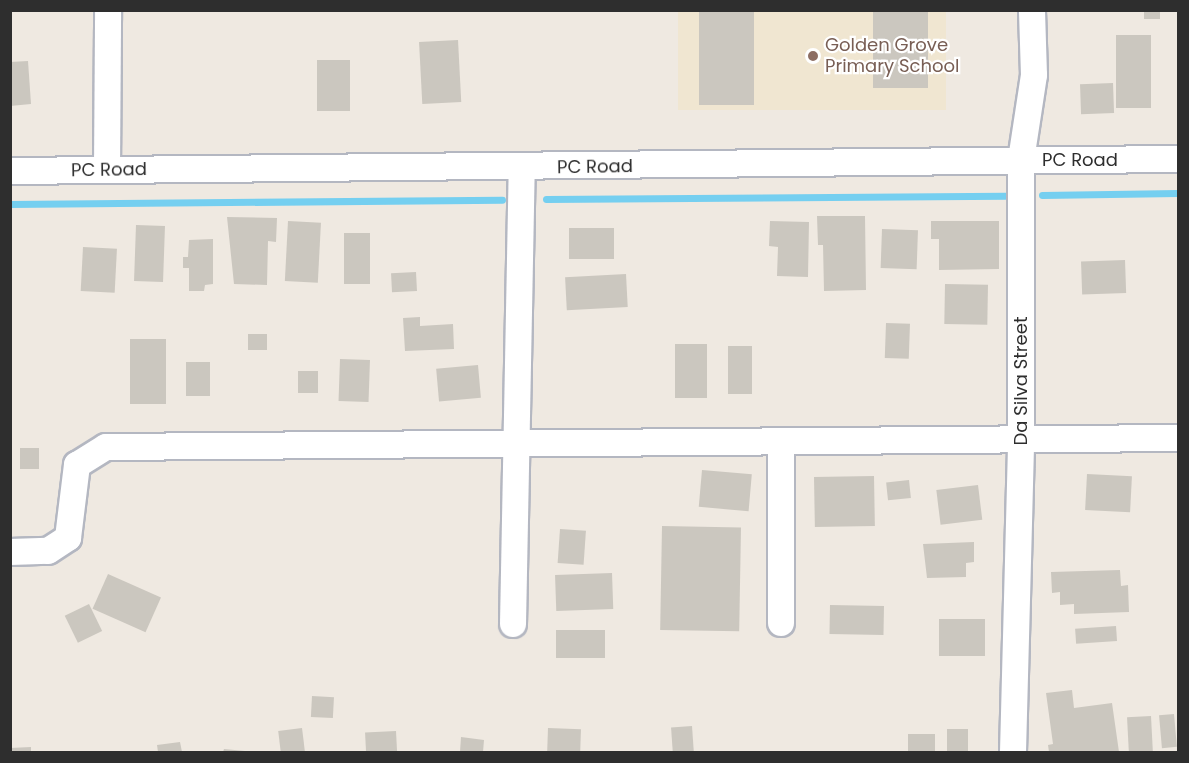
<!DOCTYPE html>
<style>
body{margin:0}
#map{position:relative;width:1189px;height:763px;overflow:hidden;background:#efe9e1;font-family:Poppins,sans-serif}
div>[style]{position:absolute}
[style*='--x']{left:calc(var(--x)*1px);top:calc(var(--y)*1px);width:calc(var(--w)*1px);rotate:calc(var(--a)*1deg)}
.education>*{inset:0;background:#f0e6d1;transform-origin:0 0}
.stream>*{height:7px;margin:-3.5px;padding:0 3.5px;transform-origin:3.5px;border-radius:3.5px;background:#75cff0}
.building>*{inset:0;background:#cbc7bf;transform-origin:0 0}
.roads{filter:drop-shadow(2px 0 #b4b7c1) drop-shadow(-2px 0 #b4b7c1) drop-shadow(0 2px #b4b7c1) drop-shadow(0 -2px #b4b7c1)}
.minor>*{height:26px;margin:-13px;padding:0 13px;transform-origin:13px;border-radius:13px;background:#fff}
.dots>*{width:16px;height:16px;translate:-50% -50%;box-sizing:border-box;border:3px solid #fff;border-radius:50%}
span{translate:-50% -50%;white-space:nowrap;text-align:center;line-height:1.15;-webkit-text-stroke:4.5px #fff;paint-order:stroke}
.education-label{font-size:18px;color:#785e54}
.left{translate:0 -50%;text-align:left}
.street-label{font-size:18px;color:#2e2e2e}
.frame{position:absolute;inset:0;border:12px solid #2e2e2e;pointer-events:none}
</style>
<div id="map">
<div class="education">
<i style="left:678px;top:11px;width:268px;height:99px"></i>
</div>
<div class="stream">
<i style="--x:1042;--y:195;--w:136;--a:-0.8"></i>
<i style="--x:546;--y:199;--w:459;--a:-0.4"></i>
<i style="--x:10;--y:204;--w:492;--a:-0.5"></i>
</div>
<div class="building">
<i style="left:699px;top:10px;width:55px;height:95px"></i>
<i style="left:873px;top:10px;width:55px;height:78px"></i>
<i style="left:1144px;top:10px;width:16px;height:9px"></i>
<i style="left:1116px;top:35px;width:35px;height:73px"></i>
<i style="left:458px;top:40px;width:62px;height:39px;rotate:87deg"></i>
<i style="left:317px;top:60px;width:33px;height:51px"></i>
<i style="clip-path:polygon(28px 61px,31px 104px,10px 106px,10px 62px)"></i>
<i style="left:1113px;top:83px;width:30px;height:33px;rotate:88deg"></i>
<i style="clip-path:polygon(817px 216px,865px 216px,866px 290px,824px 291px,823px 245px,818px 245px)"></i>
<i style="clip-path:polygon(227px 217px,277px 218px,276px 242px,268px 241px,267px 285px,234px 284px)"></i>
<i style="left:288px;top:221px;width:33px;height:60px;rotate:3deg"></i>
<i style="clip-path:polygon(770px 221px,809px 222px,808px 277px,777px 276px,778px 247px,769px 246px)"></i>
<i style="clip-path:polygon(931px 221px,999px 221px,999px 269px,939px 270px,939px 239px,931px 239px)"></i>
<i style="left:136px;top:225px;width:29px;height:56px;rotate:2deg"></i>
<i style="left:569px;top:228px;width:45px;height:31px"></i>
<i style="left:882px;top:229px;width:36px;height:39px;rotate:2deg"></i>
<i style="left:344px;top:233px;width:26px;height:51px"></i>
<i style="clip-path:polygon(213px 239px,213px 284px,205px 285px,204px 291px,189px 291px,189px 268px,183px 268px,183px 257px,188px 257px,189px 240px)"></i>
<i style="left:83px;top:247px;width:34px;height:44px;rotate:3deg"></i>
<i style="left:1125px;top:260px;width:33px;height:44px;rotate:88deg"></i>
<i style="left:416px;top:272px;width:19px;height:25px;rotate:87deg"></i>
<i style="left:626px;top:274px;width:33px;height:61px;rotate:87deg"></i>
<i style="left:945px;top:284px;width:43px;height:40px;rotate:1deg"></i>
<i style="clip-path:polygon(420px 317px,420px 326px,453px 324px,454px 349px,405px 351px,403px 318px)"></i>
<i style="left:886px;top:323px;width:24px;height:35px;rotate:2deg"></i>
<i style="left:267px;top:334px;width:16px;height:19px;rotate:90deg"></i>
<i style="left:130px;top:339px;width:36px;height:65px"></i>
<i style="left:675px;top:344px;width:32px;height:54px"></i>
<i style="left:728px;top:346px;width:24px;height:48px"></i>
<i style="left:340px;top:359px;width:30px;height:42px;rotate:2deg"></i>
<i style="left:186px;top:362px;width:24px;height:34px"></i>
<i style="left:478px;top:365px;width:33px;height:42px;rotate:85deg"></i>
<i style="left:298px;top:371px;width:20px;height:22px"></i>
<i style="left:20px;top:448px;width:19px;height:21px"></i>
<i style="left:702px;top:470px;width:50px;height:37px;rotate:5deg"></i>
<i style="left:1087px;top:474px;width:45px;height:36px;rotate:3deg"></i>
<i style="left:874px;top:476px;width:50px;height:60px;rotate:89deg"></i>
<i style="left:909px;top:480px;width:18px;height:23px;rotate:84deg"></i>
<i style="left:978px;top:485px;width:35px;height:42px;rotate:83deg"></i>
<i style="left:662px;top:526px;width:79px;height:104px;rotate:1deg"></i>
<i style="left:560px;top:529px;width:26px;height:34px;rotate:4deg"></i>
<i style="clip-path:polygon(974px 542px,974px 562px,966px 563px,966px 577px,927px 578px,923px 544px)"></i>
<i style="clip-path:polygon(1120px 570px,1121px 586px,1128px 585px,1129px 612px,1074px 614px,1074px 604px,1060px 605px,1060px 592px,1052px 593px,1051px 572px)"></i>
<i style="left:612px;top:573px;width:36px;height:57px;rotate:88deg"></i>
<i style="left:108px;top:574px;width:58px;height:38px;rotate:24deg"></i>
<i style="left:89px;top:604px;width:30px;height:27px;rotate:64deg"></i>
<i style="left:830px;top:605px;width:54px;height:29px;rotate:1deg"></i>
<i style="left:939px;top:619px;width:46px;height:37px"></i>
<i style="left:1116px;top:626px;width:15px;height:41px;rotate:86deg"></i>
<i style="left:556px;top:630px;width:49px;height:28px"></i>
<i style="clip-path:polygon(1072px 690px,1074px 708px,1112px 703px,1119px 752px,1049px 752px,1048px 745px,1053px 744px,1046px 693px)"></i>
<i style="left:312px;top:696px;width:22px;height:21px;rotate:3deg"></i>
<i style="left:1174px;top:714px;width:33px;height:15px;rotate:85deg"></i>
<i style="left:1151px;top:716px;width:36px;height:24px;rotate:87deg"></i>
<i style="left:692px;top:726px;width:26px;height:21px;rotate:86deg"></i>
<i style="left:302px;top:728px;width:24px;height:24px;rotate:83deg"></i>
<i style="left:548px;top:728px;width:33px;height:24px;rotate:2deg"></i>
<i style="left:947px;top:729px;width:21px;height:23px"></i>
<i style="left:396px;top:731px;width:21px;height:31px;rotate:87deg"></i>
<i style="left:908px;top:734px;width:27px;height:18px"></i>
<i style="clip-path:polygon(461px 737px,484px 740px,483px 752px,460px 752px)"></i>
<i style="clip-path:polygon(180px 742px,182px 752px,158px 752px,157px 745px)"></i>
<i style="clip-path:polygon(31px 747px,31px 752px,10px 752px,10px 748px)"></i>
<i style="clip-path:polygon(224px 749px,245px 751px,245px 752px,223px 752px)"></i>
</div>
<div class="roads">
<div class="minor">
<i style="--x:107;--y:169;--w:159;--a:-89.6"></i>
<i style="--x:10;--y:171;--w:1168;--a:-0.59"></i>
<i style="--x:10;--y:552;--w:38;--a:-2"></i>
<i style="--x:48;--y:551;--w:24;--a:-33"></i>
<i style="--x:68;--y:538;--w:74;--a:-83"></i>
<i style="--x:77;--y:465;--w:34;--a:-32"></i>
<i style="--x:106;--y:447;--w:1072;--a:-0.48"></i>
<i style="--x:781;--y:623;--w:181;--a:-90"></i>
<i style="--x:513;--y:624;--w:455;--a:-88.9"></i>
<i style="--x:1013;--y:752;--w:311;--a:-88.5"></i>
<i style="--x:1021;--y:441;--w:281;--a:-90"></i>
<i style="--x:1021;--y:160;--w:86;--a:-81.3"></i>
<i style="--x:1034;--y:75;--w:65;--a:-91.8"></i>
</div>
</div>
<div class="dots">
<i style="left:813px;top:56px;background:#8d6e63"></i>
</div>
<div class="education-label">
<span class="left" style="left:825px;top:56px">Golden Grove<br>Primary School</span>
</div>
<div class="street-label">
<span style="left:1080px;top:160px">PC Road</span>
<span style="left:595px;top:167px;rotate:-1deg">PC Road</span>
<span style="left:109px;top:170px;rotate:-1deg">PC Road</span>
<span style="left:1021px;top:381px;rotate:-90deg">Da Silva Street</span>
</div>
<div class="frame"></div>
</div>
